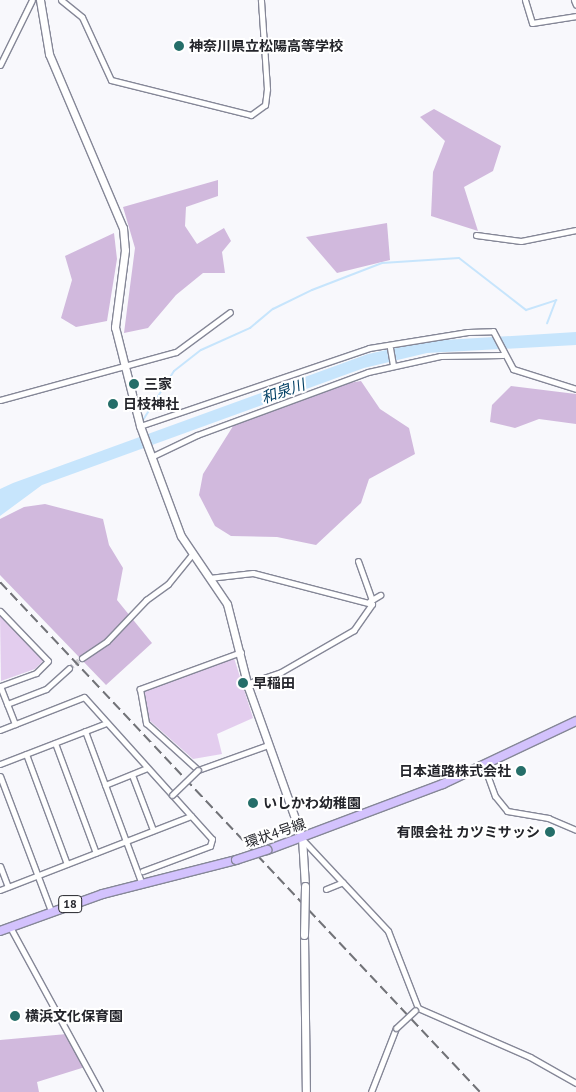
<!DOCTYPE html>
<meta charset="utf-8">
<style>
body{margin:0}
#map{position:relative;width:576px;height:1092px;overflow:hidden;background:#f8f8fc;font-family:"PT Sans","Noto Sans JP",sans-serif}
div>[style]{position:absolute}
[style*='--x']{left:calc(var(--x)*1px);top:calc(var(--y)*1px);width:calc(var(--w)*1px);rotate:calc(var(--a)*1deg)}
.green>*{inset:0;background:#e3cdee}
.forest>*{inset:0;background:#d1b9dd}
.water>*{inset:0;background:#c7e5fc}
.stream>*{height:2px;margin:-1px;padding:0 1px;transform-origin:1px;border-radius:1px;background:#c7e5fc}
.street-tunnel>*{height:5px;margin-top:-2.5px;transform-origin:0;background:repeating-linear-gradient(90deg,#ceced2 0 5px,transparent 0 7.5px)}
.roads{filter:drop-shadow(1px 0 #858797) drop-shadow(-1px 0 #858797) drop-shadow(0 1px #858797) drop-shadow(0 -1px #858797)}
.street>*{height:5px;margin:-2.5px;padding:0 2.5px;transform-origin:2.5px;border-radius:2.5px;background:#fff}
.secondary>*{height:7px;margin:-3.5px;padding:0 3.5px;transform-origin:3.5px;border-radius:3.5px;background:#fff}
.primary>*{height:8px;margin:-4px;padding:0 4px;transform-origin:4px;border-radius:4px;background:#d3c2fd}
.rail>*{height:2px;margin-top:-1px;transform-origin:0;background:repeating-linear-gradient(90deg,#717277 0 10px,transparent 0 15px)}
.bridges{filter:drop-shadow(1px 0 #858797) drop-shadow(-1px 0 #858797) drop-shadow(0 1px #858797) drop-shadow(0 -1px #858797)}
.street-bridge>*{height:5px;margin:-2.5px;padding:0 2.5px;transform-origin:2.5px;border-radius:2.5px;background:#fff}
.secondary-bridge>*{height:7px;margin:-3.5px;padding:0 3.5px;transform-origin:3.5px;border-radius:3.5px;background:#fff}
.primary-bridge>*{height:8px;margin:-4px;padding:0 4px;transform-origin:4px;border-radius:4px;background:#d3c2fd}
.dots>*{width:14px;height:14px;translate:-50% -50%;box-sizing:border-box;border:2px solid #fff;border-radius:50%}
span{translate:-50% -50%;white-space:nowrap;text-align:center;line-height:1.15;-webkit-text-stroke:4px #fff;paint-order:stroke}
.shield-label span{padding:1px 4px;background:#fff;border:1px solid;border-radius:4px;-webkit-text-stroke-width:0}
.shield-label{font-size:12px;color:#24252b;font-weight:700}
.poi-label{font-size:14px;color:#24252b;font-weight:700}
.left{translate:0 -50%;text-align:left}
.right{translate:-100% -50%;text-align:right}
.street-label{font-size:14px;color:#24252b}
.water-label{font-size:15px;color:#003f64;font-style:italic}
</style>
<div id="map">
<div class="green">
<i style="clip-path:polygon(0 615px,44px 660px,35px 669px,1px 681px)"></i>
<i style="clip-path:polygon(234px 658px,253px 718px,217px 734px,222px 754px,193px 759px,149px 720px,144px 691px)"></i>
</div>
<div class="forest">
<i style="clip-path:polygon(434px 109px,501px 146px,493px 171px,464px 187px,478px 231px,431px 216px,433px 172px,445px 141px,420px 117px)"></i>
<i style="clip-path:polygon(218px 180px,218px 196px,186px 207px,185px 226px,197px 244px,224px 228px,231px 241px,222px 252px,225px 273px,203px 273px,176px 295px,148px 328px,124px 333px,135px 248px,123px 207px)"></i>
<i style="clip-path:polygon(387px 223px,390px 260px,337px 273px,306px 237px)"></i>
<i style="clip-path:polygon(114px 233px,117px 259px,107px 321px,76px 327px,61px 318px,72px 280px,65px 256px)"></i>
<i style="clip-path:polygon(361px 381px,380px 409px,409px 428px,415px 454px,369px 479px,361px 503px,316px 545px,277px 537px,231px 536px,215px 526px,199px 495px,203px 474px,235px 423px,324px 387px)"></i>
<i style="clip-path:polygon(511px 386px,576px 394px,576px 424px,539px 419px,515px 428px,490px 422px,492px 405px)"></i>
<i style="clip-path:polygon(45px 504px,103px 519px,109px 545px,123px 568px,117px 600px,152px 643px,106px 685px,0 575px,0 519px,24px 507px)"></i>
<i style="clip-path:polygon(67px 1034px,85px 1067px,37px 1082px,39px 1092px,0 1092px,0 1040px)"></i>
</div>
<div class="water">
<i style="clip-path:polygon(576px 332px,576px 345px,427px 353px,364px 368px,42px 485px,0 516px,0 489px,13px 483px,368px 354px,428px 341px)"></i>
</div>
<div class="stream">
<i style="--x:143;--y:420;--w:58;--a:-57.7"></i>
<i style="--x:174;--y:371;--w:34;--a:-38"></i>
<i style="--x:201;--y:350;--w:54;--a:-24.2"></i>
<i style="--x:250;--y:328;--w:30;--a:-40"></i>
<i style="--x:273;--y:309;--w:43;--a:-26"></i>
<i style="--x:312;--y:290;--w:75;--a:-21.1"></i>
<i style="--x:382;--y:263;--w:77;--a:-3.7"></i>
<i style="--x:459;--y:258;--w:85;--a:37.8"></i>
<i style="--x:526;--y:310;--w:32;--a:-18"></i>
<i style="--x:556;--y:300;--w:25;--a:111"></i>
</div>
<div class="street-tunnel">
<i style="--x:69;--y:668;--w:16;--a:-38"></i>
</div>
<div class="roads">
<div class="street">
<i style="--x:61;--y:0;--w:27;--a:39"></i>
<i style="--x:82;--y:17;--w:69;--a:65.3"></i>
<i style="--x:111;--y:80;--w:144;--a:14"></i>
<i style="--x:251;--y:115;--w:17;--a:-36"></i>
<i style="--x:265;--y:105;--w:16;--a:-83"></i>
<i style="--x:267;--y:89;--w:89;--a:-93.9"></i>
<i style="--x:525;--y:0;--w:24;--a:73"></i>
<i style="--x:532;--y:23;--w:45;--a:-9"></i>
<i style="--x:574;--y:0;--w:5;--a:68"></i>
<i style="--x:0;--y:65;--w:72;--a:-63.8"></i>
<i style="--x:476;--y:235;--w:45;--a:7.6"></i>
<i style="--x:521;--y:241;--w:56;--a:-11.3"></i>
<i style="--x:390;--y:348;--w:17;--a:80"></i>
<i style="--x:0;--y:400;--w:182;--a:-15.3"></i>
<i style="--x:176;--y:352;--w:67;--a:-36.5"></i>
<i style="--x:140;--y:426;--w:242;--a:-18.8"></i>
<i style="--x:369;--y:348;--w:100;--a:-9.2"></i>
<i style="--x:468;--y:332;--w:25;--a:-2"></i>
<i style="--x:493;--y:331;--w:43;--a:62.2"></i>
<i style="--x:513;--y:369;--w:66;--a:17.6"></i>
<i style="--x:151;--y:457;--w:51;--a:-25.6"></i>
<i style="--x:197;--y:435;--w:182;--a:-20.2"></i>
<i style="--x:368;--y:372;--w:74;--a:-12.5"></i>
<i style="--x:440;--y:356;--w:63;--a:-0.9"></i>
<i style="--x:358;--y:561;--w:41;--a:70.3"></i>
<i style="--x:209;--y:578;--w:44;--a:-6.5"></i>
<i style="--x:253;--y:573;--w:123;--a:14.6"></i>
<i style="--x:372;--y:604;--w:32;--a:125"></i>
<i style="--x:354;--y:630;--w:84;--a:150.1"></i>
<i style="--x:281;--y:672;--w:36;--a:161"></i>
<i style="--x:370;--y:601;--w:12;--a:-31"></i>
<i style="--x:0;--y:611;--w:69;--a:46.2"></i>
<i style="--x:48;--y:661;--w:17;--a:135"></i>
<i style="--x:36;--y:673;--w:38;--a:160"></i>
<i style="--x:241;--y:652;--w:108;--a:159.9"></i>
<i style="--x:140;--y:689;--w:35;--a:80"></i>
<i style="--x:146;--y:723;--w:70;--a:42.1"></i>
<i style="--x:198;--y:770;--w:74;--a:-19.7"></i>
<i style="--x:82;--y:658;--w:30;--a:-34"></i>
<i style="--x:107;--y:641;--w:57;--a:-46.4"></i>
<i style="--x:146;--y:600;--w:27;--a:-36"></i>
<i style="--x:168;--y:584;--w:38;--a:-51"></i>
<i style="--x:0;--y:686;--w:41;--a:68.5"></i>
<i style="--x:7;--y:704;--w:42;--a:-21"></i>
<i style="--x:46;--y:689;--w:31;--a:-42"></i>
<i style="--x:0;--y:730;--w:90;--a:-21.4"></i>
<i style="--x:84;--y:697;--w:191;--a:48"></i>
<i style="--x:212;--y:839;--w:7;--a:106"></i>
<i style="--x:210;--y:846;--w:72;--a:159.5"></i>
<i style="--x:85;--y:731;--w:163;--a:69.6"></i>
<i style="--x:55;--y:743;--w:117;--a:69.6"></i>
<i style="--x:26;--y:754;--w:117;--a:69.6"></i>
<i style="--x:0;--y:764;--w:114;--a:-21.1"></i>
<i style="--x:484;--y:766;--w:32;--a:70"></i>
<i style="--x:495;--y:796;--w:19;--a:51"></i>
<i style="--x:507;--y:811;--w:42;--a:9.7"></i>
<i style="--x:548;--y:818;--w:30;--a:23"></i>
<i style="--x:132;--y:775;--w:59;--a:69.1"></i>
<i style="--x:0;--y:776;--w:144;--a:69.3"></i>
<i style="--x:105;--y:785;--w:45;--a:-22"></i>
<i style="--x:302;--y:839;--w:126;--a:46.9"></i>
<i style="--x:388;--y:931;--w:83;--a:68.7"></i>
<i style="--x:418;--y:1008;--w:122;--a:23.6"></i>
<i style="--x:530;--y:1057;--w:53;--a:29.5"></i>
<i style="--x:0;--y:866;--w:22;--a:69"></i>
<i style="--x:326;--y:889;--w:18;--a:-22"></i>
<i style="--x:0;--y:890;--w:205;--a:-21.2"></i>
<i style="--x:10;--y:927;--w:188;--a:61.4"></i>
<i style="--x:371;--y:1092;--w:69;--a:-68.7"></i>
</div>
<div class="secondary">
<i style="--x:40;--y:0;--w:55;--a:80.5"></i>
<i style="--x:49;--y:54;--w:189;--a:67"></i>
<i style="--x:123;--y:228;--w:22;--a:85"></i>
<i style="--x:125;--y:250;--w:78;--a:97.4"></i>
<i style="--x:115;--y:327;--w:102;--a:75.8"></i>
<i style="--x:140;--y:426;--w:117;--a:69.6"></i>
<i style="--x:181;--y:536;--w:82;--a:55.9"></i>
<i style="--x:227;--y:604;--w:86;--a:75.8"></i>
<i style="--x:248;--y:687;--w:160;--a:70.3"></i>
<i style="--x:302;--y:838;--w:48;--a:86.4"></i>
<i style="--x:304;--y:935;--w:157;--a:89.3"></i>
</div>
<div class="primary">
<i style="--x:267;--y:850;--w:188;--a:-20.6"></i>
<i style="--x:443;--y:784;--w:147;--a:-25.3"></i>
<i style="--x:0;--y:931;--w:109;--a:-19.8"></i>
<i style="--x:103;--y:894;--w:137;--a:-14.3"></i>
</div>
</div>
<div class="rail">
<i style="--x:0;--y:582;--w:700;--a:46.74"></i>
</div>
<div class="bridges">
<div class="street-bridge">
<i style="--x:172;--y:795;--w:36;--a:-44"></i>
<i style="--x:396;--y:1028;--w:26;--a:-43"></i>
</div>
<div class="secondary-bridge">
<i style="--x:304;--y:935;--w:49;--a:-88.8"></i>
</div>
<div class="primary-bridge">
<i style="--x:236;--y:860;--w:33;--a:-18"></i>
</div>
</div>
<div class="dots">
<i style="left:179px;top:46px;background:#256e69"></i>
<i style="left:134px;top:384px;background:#256e69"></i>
<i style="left:113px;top:404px;background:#256e69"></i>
<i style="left:243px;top:683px;background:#256e69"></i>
<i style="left:521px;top:771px;background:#256e69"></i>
<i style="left:253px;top:803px;background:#256e69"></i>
<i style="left:550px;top:832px;background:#256e69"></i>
<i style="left:15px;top:1016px;background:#256e69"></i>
</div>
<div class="shield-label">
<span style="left:70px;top:904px">18</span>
</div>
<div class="poi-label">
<span class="left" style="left:189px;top:46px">神奈川県立松陽高等学校</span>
<span class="left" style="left:144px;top:384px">三家</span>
<span class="left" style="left:123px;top:404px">日枝神社</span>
<span class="left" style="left:253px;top:683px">早稲田</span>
<span class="right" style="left:511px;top:771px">日本道路株式会社</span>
<span class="left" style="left:263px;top:803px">いしかわ幼稚園</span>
<span class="right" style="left:540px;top:832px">有限会社 カツミサッシ</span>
<span class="left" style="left:25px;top:1016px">横浜文化保育園</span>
</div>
<div class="street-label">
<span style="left:275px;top:833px;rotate:-19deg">環状4号線</span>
</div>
<div class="water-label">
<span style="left:283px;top:391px;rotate:-19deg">和泉川</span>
</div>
</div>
